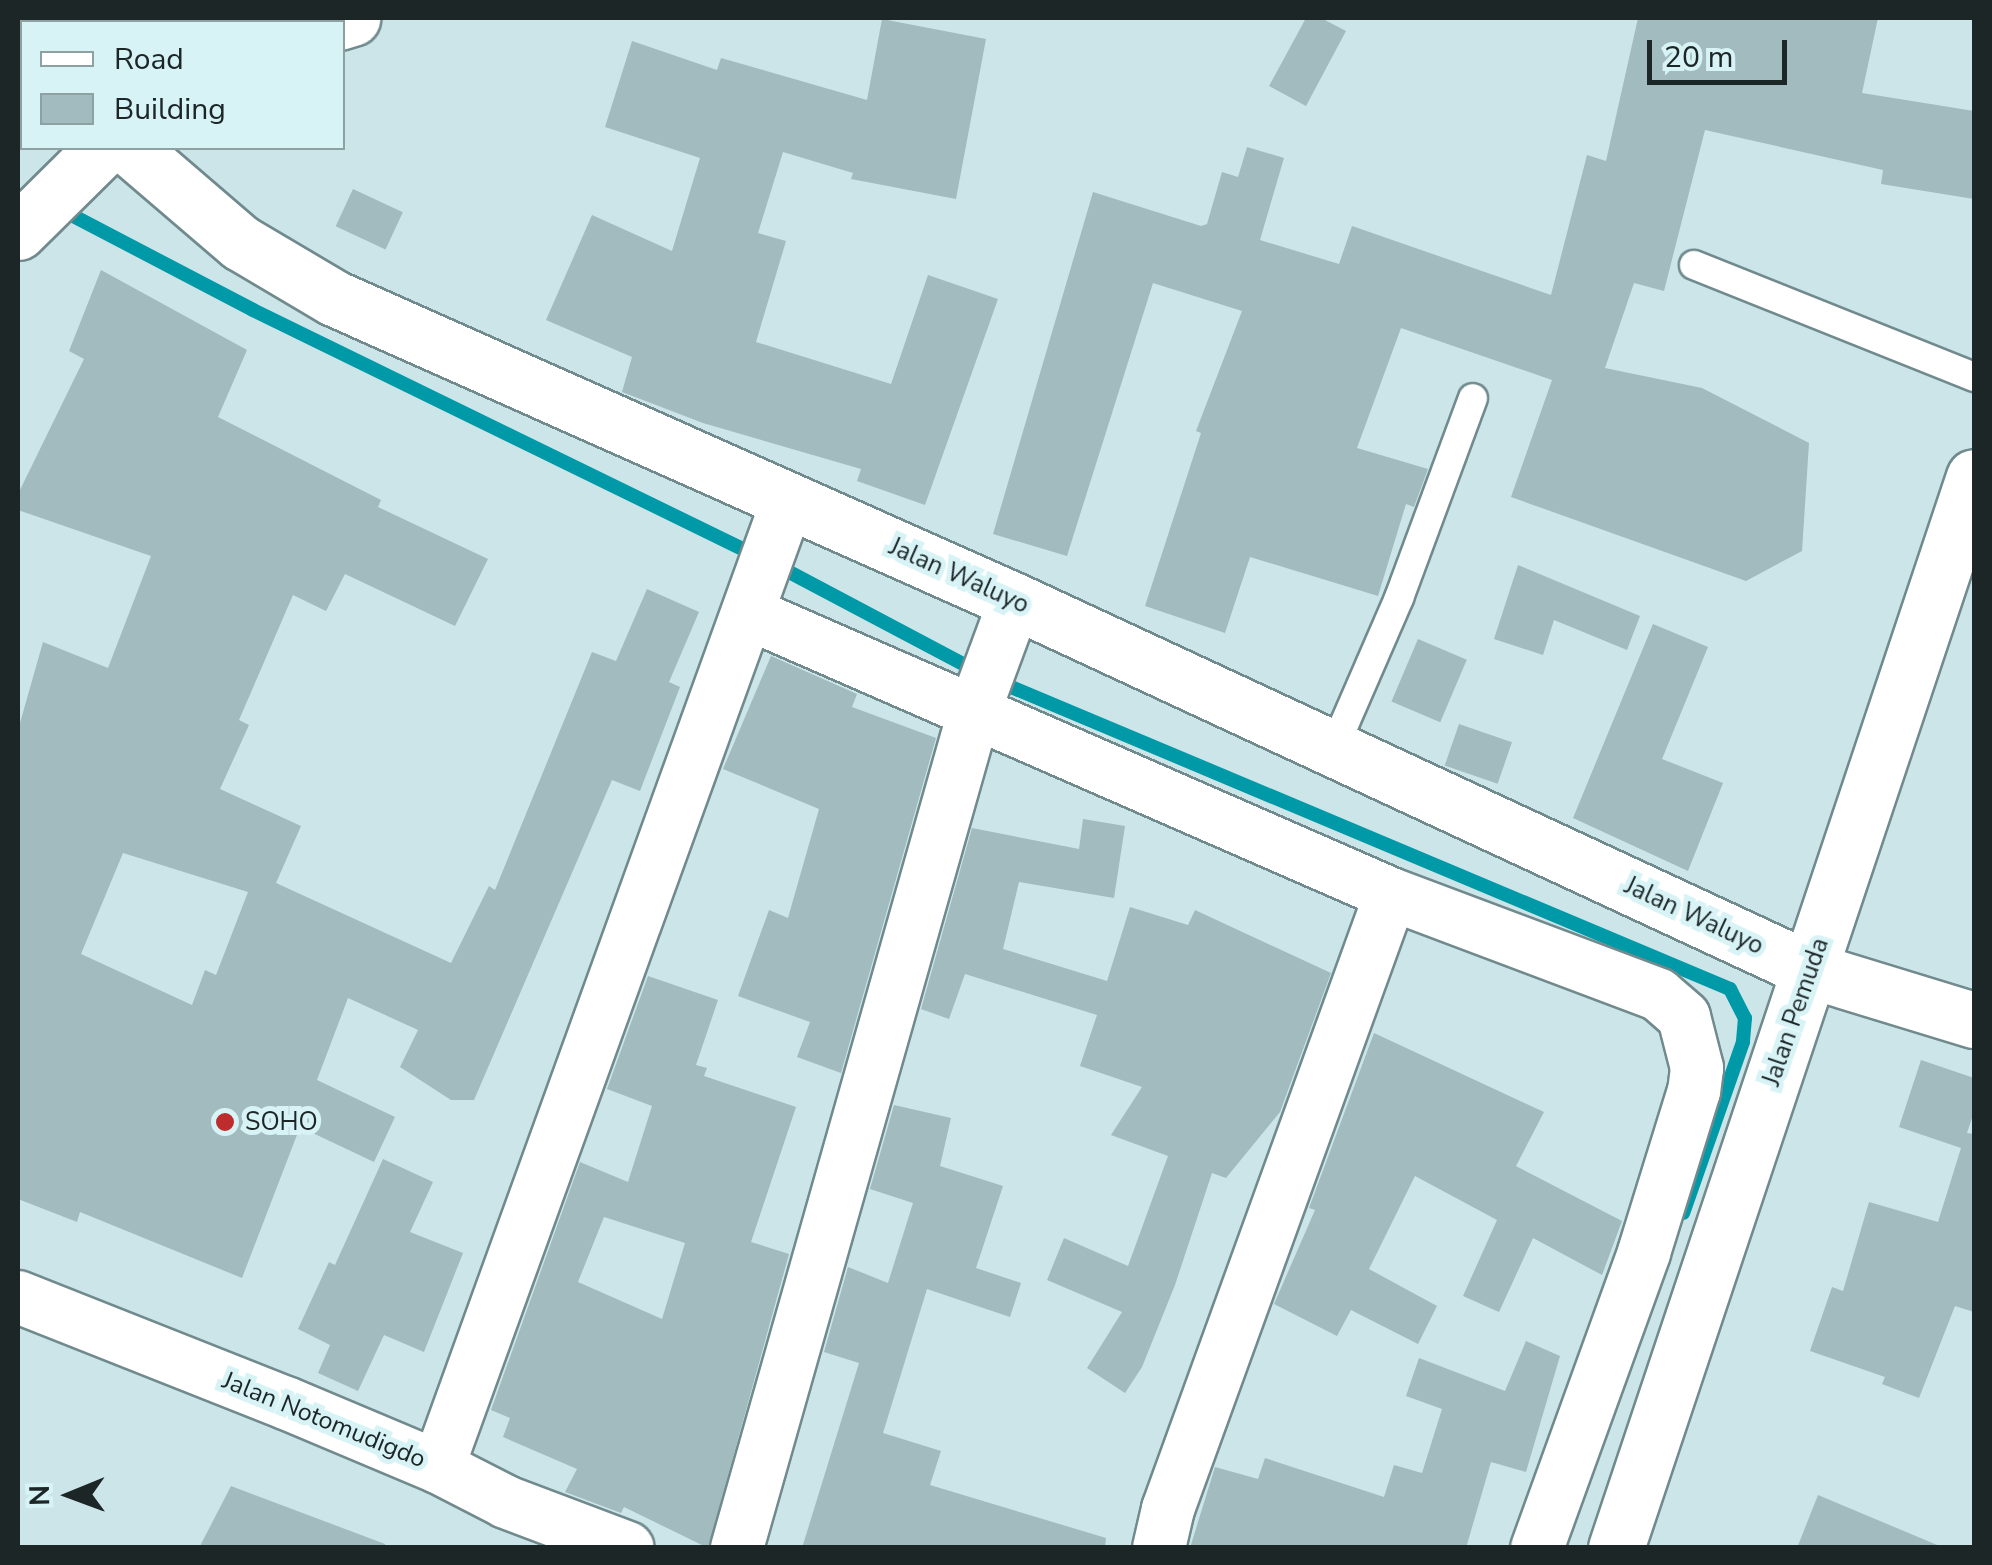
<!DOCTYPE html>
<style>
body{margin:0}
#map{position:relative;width:1992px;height:1565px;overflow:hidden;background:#cbe5e9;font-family:"Nunito Sans",sans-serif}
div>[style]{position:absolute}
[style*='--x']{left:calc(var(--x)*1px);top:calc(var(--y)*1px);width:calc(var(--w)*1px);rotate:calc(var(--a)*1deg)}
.stream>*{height:14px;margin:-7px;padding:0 7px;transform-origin:7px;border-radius:7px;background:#0099a7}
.building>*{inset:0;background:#a1bbbe;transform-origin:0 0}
.roads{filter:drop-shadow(2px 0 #718a8d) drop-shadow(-2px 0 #718a8d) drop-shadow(0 2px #718a8d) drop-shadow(0 -2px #718a8d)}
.lane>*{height:28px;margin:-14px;padding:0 14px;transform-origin:14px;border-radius:14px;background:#fff}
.street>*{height:52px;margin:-26px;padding:0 26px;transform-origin:26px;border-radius:26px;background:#fff}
.secondary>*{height:55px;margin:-27.5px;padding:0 27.5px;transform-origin:27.5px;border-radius:27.5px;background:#fff}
.highway>*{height:55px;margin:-27.5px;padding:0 27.5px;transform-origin:27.5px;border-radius:27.5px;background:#fff}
.dots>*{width:28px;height:28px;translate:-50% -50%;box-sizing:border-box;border:5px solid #d8f3f6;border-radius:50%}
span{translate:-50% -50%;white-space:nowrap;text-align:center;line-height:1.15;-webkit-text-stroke:10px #d8f3f6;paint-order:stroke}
.street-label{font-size:25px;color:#1c2627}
.poi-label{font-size:25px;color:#1c2627}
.left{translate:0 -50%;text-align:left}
.frame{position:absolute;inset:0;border:20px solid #1c2627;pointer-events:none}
.legend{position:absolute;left:20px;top:20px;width:325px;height:130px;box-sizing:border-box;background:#d8f3f6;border:2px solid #8da1a3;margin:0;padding:12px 18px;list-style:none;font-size:30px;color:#1c2627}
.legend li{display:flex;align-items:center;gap:20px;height:50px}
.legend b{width:50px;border:2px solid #8da1a3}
.north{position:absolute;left:20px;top:1445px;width:100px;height:100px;-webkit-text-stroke:8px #d8f3f6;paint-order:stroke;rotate:269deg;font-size:28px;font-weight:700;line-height:40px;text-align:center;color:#1c2627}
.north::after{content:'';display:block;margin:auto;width:35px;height:45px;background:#1c2627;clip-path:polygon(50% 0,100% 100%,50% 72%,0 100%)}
.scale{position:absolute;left:1647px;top:40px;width:140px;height:45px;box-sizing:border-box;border:5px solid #1c2627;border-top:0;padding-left:12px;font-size:30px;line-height:35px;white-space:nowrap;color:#1c2627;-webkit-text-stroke:8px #d8f3f6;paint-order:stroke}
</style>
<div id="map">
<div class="stream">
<i style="--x:53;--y:22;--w:6;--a:-45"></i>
<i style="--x:18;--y:71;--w:7;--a:-56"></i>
<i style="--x:60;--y:209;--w:218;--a:27.6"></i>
<i style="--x:253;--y:310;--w:561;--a:26.02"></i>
<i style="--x:776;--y:565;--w:229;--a:27.9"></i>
<i style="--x:997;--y:681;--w:795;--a:22.79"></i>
<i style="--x:1730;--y:989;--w:33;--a:63"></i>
<i style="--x:1745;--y:1018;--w:24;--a:95"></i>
<i style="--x:1743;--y:1042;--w:181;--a:109.3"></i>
</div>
<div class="building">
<i style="clip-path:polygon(1306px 18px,1321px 18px,1346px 31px,1306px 106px,1269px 86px)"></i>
<i style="clip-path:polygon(1638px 18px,1878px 18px,1862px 93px,1974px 111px,1974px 199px,1881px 184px,1883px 170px,1705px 130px,1664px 291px,1634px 283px,1605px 368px,1702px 388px,1809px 443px,1802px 551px,1746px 581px,1511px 497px,1552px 380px,1401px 328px,1357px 448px,1428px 469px,1414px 507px,1406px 504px,1378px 596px,1250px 557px,1225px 633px,1145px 606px,1201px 433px,1196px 431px,1242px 311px,1153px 283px,1067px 556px,993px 534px,1093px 192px,1201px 226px,1207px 224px,1222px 172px,1238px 177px,1247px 147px,1284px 158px,1260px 240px,1339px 264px,1352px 226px,1551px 295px,1587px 155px,1606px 161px)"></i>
<i style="clip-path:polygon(882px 19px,986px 39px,956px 199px,851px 179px,853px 173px,783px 152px,758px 233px,786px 241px,756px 342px,891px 384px,928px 275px,998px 299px,925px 505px,857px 481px,861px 469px,703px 423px,622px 392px,632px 357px,546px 320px,592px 215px,672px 251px,700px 158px,605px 127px,632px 41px,717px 70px,721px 58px,867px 100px)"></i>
<i style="left:353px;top:189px;width:55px;height:41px;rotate:25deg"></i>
<i style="clip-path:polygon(evenodd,101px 270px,247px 350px,218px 417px,381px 500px,378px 507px,488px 559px,455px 626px,345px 574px,326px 611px,293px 595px,239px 720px,249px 725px,220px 789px,301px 826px,276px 883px,451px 963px,489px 886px,495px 890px,592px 652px,616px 661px,647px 589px,699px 612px,669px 682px,680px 687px,640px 791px,612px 780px,474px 1100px,451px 1100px,400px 1067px,418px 1030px,348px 998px,317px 1080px,395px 1117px,374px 1162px,300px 1127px,242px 1278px,80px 1212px,77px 1222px,18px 1199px,18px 730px,43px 642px,108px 668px,151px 556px,18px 510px,18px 494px,84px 359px,69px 351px,101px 270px,123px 853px,248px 892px,216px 975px,205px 970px,192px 1005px,81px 954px,123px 853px)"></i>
<i style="clip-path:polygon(1518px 565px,1640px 616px,1627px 650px,1554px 620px,1543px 655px,1494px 639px)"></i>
<i style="clip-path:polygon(1653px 624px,1708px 647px,1662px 759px,1723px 783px,1688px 871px,1573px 818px)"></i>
<i style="left:1418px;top:639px;width:53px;height:68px;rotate:23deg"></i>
<i style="clip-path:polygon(771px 656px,857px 694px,852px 707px,936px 738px,841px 1073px,797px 1057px,810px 1022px,738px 996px,769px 910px,788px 918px,819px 809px,723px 769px)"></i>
<i style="left:1459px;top:724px;width:56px;height:44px;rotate:19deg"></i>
<i style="clip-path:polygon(1083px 819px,1125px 826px,1114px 898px,1019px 882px,1003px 949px,1107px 981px,1130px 907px,1188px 925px,1195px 910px,1331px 973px,1280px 1112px,1226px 1178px,1212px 1173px,1175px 1285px,1142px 1367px,1125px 1393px,1087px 1368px,1122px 1312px,1047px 1280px,1064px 1238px,1128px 1266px,1168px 1156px,1111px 1135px,1142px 1087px,1080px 1066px,1097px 1015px,965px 974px,949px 1019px,921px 1009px,972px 828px,1079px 849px)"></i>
<i style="clip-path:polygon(evenodd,648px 976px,718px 1000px,696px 1065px,707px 1068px,704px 1076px,796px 1107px,751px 1242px,789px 1254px,708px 1548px,624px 1507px,621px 1513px,565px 1492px,577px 1469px,503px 1437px,510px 1418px,491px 1410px,580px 1162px,628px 1182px,652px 1106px,607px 1089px,648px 976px,604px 1217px,685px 1243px,662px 1319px,578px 1282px,604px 1217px)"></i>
<i style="clip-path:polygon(1374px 1033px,1544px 1112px,1516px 1166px,1622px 1221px,1602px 1275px,1533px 1238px,1499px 1312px,1463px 1296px,1497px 1220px,1415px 1176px,1369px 1269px,1437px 1306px,1418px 1344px,1351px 1310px,1337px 1336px,1274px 1304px,1315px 1210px,1309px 1208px)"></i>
<i style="clip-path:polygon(1921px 1060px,1974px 1078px,1974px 1112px,1967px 1133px,1974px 1134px,1974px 1312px,1955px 1306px,1919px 1398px,1882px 1384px,1885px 1377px,1810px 1351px,1832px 1287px,1843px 1291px,1869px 1202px,1938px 1222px,1961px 1148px,1899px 1127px)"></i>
<i style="clip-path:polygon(894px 1105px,951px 1118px,940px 1166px,1003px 1186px,976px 1268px,1021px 1283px,1010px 1317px,927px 1289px,883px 1433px,941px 1451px,930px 1485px,1106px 1538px,1105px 1548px,802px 1548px,859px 1363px,824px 1352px,848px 1267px,888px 1283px,913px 1203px,870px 1189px)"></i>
<i style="clip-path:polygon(383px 1159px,433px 1182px,410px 1232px,463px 1253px,424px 1352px,384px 1335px,358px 1391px,318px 1373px,330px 1345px,298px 1329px,329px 1262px,335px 1265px)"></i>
<i style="clip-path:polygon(1526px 1341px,1560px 1356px,1526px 1472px,1491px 1462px,1466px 1548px,1190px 1548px,1215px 1467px,1258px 1479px,1265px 1458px,1384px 1497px,1394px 1465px,1422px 1473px,1442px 1409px,1406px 1396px,1419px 1358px,1505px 1391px)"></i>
<i style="clip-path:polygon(231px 1486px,385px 1544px,385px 1548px,199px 1548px)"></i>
<i style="clip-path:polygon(1818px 1495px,1942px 1547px,1942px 1548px,1797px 1548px)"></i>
</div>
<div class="roads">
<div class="lane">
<i style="--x:1694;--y:265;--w:302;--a:21.8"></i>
<i style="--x:1333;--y:750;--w:166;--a:-66.5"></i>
<i style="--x:1399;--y:598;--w:213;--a:-69.7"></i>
</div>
<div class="street">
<i style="--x:750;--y:614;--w:699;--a:23.6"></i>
<i style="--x:1391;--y:894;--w:286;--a:20.6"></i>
<i style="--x:1659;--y:995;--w:33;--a:41"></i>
<i style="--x:1684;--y:1017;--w:53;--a:75.7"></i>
<i style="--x:1697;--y:1068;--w:23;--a:97"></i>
<i style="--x:1694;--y:1091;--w:170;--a:107.2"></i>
<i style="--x:1644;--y:1253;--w:314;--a:109.9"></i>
<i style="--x:18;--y:1297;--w:288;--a:21.6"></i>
<i style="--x:286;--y:1403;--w:165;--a:22.8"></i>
<i style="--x:438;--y:1467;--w:76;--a:27.2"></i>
<i style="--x:506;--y:1502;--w:130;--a:20.7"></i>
<i style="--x:438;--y:1467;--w:1028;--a:-70.1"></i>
<i style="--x:737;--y:1548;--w:872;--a:-74.16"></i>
<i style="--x:975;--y:709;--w:115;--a:-69.7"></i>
<i style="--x:1159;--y:1548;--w:40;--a:-77"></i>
<i style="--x:1168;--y:1509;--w:654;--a:-70.07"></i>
</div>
<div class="secondary">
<i style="--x:129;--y:22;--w:4;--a:-90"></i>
<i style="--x:130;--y:148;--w:146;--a:40.6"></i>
<i style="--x:241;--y:243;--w:108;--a:30.6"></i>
<i style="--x:334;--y:298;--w:745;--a:23.99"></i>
<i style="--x:1015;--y:601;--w:876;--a:24.9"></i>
<i style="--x:1810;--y:970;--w:171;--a:17"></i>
</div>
<div class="highway">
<i style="--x:339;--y:22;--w:14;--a:-17"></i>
<i style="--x:18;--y:232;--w:120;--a:-44.7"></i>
<i style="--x:1616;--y:1548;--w:1129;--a:-71.52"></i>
</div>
</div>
<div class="dots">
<i style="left:225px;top:1122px;background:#bd2d2e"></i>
</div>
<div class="street-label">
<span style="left:959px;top:576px;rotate:24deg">Jalan Waluyo</span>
<span style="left:1694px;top:916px;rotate:25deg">Jalan Waluyo</span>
<span style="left:1796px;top:1012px;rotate:-71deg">Jalan Pemuda</span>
<span style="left:324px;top:1420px;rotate:22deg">Jalan Notomudigdo</span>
</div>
<div class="poi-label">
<span class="left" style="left:245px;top:1122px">SOHO</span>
</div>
<div class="frame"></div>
<ul class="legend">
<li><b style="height:12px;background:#fff"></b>Road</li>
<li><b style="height:28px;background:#a1bbbe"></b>Building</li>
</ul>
<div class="north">N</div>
<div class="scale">20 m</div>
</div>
